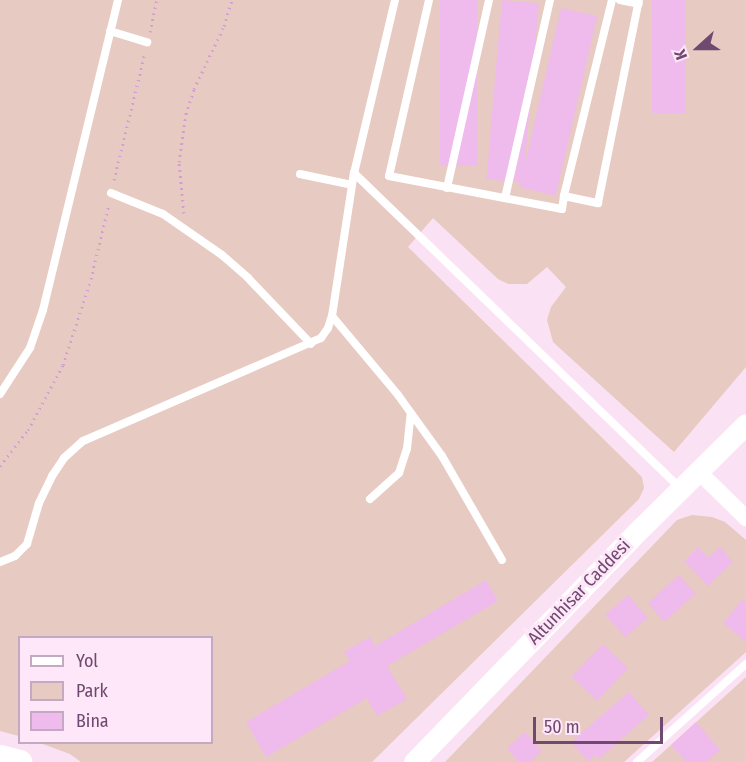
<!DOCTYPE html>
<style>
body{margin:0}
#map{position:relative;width:746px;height:762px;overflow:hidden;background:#fbe1f4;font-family:"Fira Sans Condensed",sans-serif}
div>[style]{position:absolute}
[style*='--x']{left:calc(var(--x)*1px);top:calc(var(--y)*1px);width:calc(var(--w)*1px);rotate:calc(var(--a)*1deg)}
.green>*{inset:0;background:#e7cac1}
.building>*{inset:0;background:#efbaec;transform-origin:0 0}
.path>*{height:3px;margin-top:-1.5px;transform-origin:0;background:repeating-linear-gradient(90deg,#d39ed1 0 1.5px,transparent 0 6px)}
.service>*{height:8px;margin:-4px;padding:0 4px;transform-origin:4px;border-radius:4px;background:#fff}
.minor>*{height:16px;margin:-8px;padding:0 8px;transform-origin:8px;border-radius:8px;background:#fff}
.tertiary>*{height:21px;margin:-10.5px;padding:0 10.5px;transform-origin:10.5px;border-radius:10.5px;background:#fff}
.secondary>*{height:24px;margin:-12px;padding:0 12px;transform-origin:12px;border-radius:12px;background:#fff}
span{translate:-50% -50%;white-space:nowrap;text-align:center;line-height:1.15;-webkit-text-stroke:6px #fee7f8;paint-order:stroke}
.street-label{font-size:18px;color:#704970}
.legend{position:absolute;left:18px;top:636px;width:195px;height:108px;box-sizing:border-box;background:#fee7f8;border:2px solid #c5a8c2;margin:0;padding:8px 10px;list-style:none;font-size:18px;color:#704970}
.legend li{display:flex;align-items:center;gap:12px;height:30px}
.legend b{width:30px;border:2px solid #c5a8c2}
.north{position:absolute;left:668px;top:18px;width:60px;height:60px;-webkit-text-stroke:4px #fee7f8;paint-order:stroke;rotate:249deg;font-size:16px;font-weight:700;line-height:24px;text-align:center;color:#704970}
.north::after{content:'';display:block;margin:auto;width:21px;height:27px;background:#704970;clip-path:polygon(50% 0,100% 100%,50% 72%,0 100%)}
.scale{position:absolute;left:533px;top:717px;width:130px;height:27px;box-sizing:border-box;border:3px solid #704970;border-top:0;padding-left:8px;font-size:18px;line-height:21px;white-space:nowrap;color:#704970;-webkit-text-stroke:4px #fee7f8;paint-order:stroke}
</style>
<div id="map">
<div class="green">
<i style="clip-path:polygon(0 0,746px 0,746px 367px,674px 452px,553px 342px,547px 320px,551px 307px,566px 287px,547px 267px,527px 284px,508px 284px,498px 279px,433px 218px,408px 247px,642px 477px,644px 488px,639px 499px,372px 762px,81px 762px,70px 754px,40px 743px,212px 742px,212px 638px,20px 638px,19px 736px,0 731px)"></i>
<i style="clip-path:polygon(692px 515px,712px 517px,725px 522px,746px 540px,746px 652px,624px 762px,445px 762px,677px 520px)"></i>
<i style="clip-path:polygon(746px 677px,746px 762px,652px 762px,671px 745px)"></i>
</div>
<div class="building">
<i style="left:440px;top:0;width:37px;height:166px"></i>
<i style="left:502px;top:0;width:37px;height:180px;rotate:5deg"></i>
<i style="left:652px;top:0;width:34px;height:113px"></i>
<i style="left:561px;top:8px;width:37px;height:184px;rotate:13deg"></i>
<i style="clip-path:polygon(698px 547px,708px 558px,720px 547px,733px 562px,708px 586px,684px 561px)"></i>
<i style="left:679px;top:575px;width:25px;height:42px;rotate:48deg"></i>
<i style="clip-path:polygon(486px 580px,498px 601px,387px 666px,407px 699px,377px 716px,367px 698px,266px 757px,246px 722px,350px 661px,344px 652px,370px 637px,375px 646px)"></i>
<i style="left:628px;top:595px;width:30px;height:30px;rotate:49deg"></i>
<i style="clip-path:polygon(742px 600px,746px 603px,746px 642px,723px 623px)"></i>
<i style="left:603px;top:644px;width:35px;height:45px;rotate:44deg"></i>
<i style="clip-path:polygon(629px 692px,649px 715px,599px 759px,595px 755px,588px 761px,571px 742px)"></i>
<i style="clip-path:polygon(696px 722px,720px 750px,706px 762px,686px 762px,671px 745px)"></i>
<i style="clip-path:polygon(525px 732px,542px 751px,530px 762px,519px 762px,507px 748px)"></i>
</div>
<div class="path">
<i style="--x:150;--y:32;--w:33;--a:-78"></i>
<i style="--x:114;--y:180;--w:131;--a:-76.3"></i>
<i style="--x:184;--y:213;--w:51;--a:-95.6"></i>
<i style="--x:179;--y:162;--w:49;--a:-81.7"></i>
<i style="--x:186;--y:114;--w:26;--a:-72"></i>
<i style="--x:194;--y:89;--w:70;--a:-64.5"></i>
<i style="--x:224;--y:26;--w:27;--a:-73"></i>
<i style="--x:0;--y:466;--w:46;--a:-52.1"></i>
<i style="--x:28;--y:430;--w:74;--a:-61.7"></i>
<i style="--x:63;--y:365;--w:90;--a:-72"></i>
<i style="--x:91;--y:279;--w:77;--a:-76.5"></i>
</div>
<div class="service">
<i style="--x:395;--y:0;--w:178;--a:103.3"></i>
<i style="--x:354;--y:173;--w:455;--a:44"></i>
<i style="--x:429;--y:0;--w:180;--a:102.8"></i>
<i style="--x:389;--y:176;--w:176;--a:10.8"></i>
<i style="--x:562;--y:209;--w:13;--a:-81"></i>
<i style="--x:612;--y:0;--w:202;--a:103.8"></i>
<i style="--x:564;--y:196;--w:35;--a:12"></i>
<i style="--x:598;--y:203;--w:207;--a:-78.6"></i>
<i style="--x:620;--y:0;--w:19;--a:12"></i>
<i style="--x:110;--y:31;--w:39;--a:17"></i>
<i style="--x:300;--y:174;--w:53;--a:11.9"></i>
<i style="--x:447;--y:188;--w:193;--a:-77.4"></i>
<i style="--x:111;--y:193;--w:56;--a:22"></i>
<i style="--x:163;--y:214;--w:72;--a:34.8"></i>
<i style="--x:222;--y:255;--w:35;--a:41"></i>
<i style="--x:248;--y:278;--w:91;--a:46.3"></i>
<i style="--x:505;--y:198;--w:203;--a:-77.2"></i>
<i style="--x:332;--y:316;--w:103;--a:50.1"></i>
<i style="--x:398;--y:395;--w:75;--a:54.2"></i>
<i style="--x:442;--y:456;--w:120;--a:60"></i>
<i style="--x:0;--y:394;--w:55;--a:-56.9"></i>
<i style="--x:30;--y:348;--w:40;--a:-71.1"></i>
<i style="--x:43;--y:310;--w:319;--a:-76.4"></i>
<i style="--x:370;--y:499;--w:39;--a:-42"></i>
<i style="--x:399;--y:473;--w:25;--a:-72"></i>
<i style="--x:407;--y:449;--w:36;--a:-84"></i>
<i style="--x:0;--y:562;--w:16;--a:-22"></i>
<i style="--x:15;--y:556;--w:17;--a:-45"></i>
<i style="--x:27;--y:544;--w:43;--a:-73.7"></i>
<i style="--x:39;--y:503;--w:30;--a:-64"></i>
<i style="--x:52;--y:476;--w:22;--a:-56"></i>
<i style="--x:64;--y:458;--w:25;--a:-42"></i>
<i style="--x:83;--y:441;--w:259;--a:-23.4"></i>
<i style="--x:321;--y:338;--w:12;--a:-55"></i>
<i style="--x:328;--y:328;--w:13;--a:-72"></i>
<i style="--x:332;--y:316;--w:145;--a:-81.3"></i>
<i style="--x:637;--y:762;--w:147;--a:-42"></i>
</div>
<div class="minor">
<i style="--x:699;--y:472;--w:66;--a:44.4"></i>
</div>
<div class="tertiary">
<i style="--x:414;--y:762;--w:327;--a:-45.9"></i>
<i style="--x:642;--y:527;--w:146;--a:-44.7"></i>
</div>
<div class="secondary">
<i style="--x:0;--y:757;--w:21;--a:14"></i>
</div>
<div class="street-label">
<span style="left:579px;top:592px;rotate:-46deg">Altunhisar Caddesi</span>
</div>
<ul class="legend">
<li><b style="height:8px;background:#fff"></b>Yol</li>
<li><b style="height:16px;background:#e7cac1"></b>Park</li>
<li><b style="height:16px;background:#efbaec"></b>Bina</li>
</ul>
<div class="north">K</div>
<div class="scale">50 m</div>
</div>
